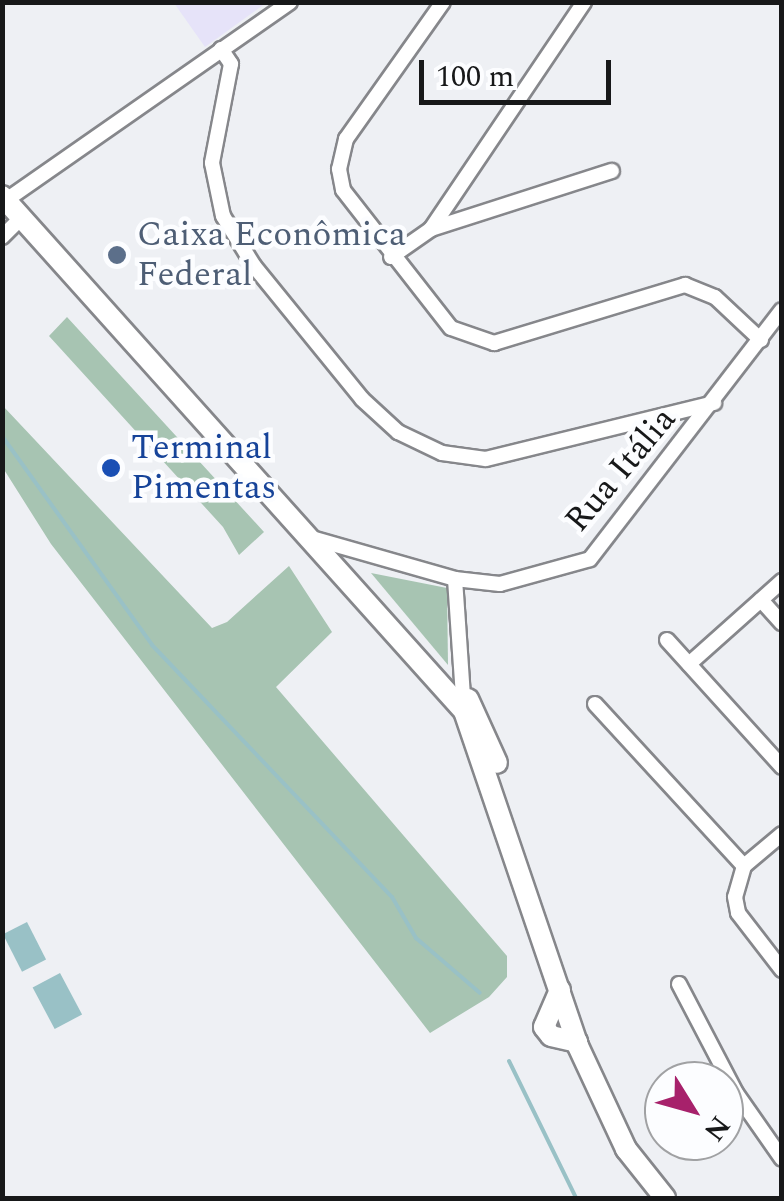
<!DOCTYPE html>
<meta charset="utf-8">
<style>
body{margin:0}
#map{position:relative;width:784px;height:1201px;overflow:hidden;background:#eef0f4;font-family:Spectral,serif}
div>[style]{position:absolute}
[style*='--x']{left:calc(var(--x)*1px);top:calc(var(--y)*1px);width:calc(var(--w)*1px);rotate:calc(var(--a)*1deg)}
.industrial>*{inset:0;background:#e6e3f9}
.green>*{inset:0;background:#a7c4b2}
.water>*{inset:0;background:#99c1c6;transform-origin:0 0}
.stream>*{height:4px;margin:-2px;padding:0 2px;transform-origin:2px;border-radius:2px;background:#99c1c6}
.roads{filter:drop-shadow(2px 0 #86878b) drop-shadow(-2px 0 #86878b) drop-shadow(0 2px #86878b) drop-shadow(0 -2px #86878b)}
.minor>*{height:14px;margin:-7px;padding:0 7px;transform-origin:7px;border-radius:7px;background:#fff}
.secondary>*{height:20px;margin:-10px;padding:0 10px;transform-origin:10px;border-radius:10px;background:#fff}
.dots>*{width:28px;height:28px;translate:-50% -50%;box-sizing:border-box;border:5px solid #fcfdff;border-radius:50%}
span{translate:-50% -50%;white-space:nowrap;text-align:center;line-height:1.15;-webkit-text-stroke:9px #fcfdff;paint-order:stroke}
.service-label{font-size:35px;color:#4e5e75}
.left{translate:0 -50%;text-align:left}
.transit-label{font-size:35px;color:#164399}
.street-label{font-size:35px;color:#171819}
.frame{position:absolute;inset:0;border:5px solid #171819;pointer-events:none}
.north{position:absolute;left:644px;top:1061px;width:100px;height:100px;box-sizing:border-box;background:#fcfdff;border:2px solid #a0a1a3;border-radius:50%;rotate:127deg;font-size:28px;font-weight:700;line-height:40px;text-align:center;color:#171819}
.north::after{content:'';display:block;margin:auto;width:35px;height:45px;background:#a7216b;clip-path:polygon(50% 0,100% 100%,50% 72%,0 100%)}
.scale{position:absolute;left:419px;top:60px;width:192px;height:45px;box-sizing:border-box;border:5px solid #171819;border-top:0;padding-left:12px;font-size:30px;line-height:35px;white-space:nowrap;color:#171819;-webkit-text-stroke:8px #fcfdff;paint-order:stroke}
</style>
<div id="map">
<div class="industrial">
<i style="clip-path:polygon(174px 3px,266px 3px,205px 47px)"></i>
</div>
<div class="green">
<i style="clip-path:polygon(67px 317px,264px 532px,239px 555px,223px 527px,49px 336px)"></i>
<i style="clip-path:polygon(3px 406px,212px 628px,227px 622px,289px 566px,332px 632px,276px 687px,507px 956px,507px 977px,489px 997px,430px 1033px,51px 544px,3px 468px)"></i>
<i style="clip-path:polygon(371px 573px,447px 588px,448px 665px)"></i>
</div>
<div class="water">
<i style="left:27px;top:922px;width:42px;height:27px;rotate:63deg"></i>
<i style="left:60px;top:973px;width:47px;height:31px;rotate:62deg"></i>
</div>
<div class="stream">
<i style="--x:2;--y:436;--w:257;--a:54.3"></i>
<i style="--x:152;--y:645;--w:348;--a:46.4"></i>
<i style="--x:392;--y:897;--w:48;--a:59.7"></i>
<i style="--x:416;--y:938;--w:84;--a:40.7"></i>
<i style="--x:509;--y:1061;--w:153;--a:63.9"></i>
</div>
<div class="roads">
<div class="minor">
<i style="--x:443;--y:2;--w:168;--a:125.3"></i>
<i style="--x:346;--y:139;--w:31;--a:103"></i>
<i style="--x:339;--y:169;--w:21;--a:79"></i>
<i style="--x:343;--y:190;--w:175;--a:52"></i>
<i style="--x:451;--y:328;--w:46;--a:19.2"></i>
<i style="--x:494;--y:343;--w:200;--a:-16.9"></i>
<i style="--x:685;--y:285;--w:32;--a:22"></i>
<i style="--x:715;--y:297;--w:63;--a:43.1"></i>
<i style="--x:221;--y:49;--w:18;--a:56"></i>
<i style="--x:231;--y:64;--w:101;--a:100.9"></i>
<i style="--x:212;--y:163;--w:54;--a:78.3"></i>
<i style="--x:223;--y:216;--w:59;--a:58.2"></i>
<i style="--x:254;--y:266;--w:171;--a:50.9"></i>
<i style="--x:362;--y:399;--w:49;--a:42.5"></i>
<i style="--x:398;--y:432;--w:49;--a:25.5"></i>
<i style="--x:442;--y:453;--w:44;--a:7.8"></i>
<i style="--x:486;--y:459;--w:235;--a:-13.8"></i>
<i style="--x:2;--y:203;--w:351;--a:-34.9"></i>
<i style="--x:431;--y:229;--w:274;--a:-56"></i>
<i style="--x:2;--y:237;--w:28;--a:-45"></i>
<i style="--x:391;--y:257;--w:49;--a:-35"></i>
<i style="--x:431;--y:229;--w:190;--a:-17.8"></i>
<i style="--x:315;--y:539;--w:146;--a:15.9"></i>
<i style="--x:455;--y:579;--w:45;--a:6.3"></i>
<i style="--x:500;--y:584;--w:93;--a:-15.5"></i>
<i style="--x:590;--y:559;--w:314;--a:-52.4"></i>
<i style="--x:455;--y:579;--w:131;--a:86.1"></i>
<i style="--x:761;--y:600;--w:31;--a:48"></i>
<i style="--x:667;--y:640;--w:171;--a:47.8"></i>
<i style="--x:689;--y:664;--w:125;--a:-41.7"></i>
<i style="--x:595;--y:704;--w:220;--a:47.4"></i>
<i style="--x:782;--y:834;--w:50;--a:139.9"></i>
<i style="--x:744;--y:866;--w:32;--a:106"></i>
<i style="--x:735;--y:897;--w:16;--a:79"></i>
<i style="--x:738;--y:913;--w:72;--a:52.3"></i>
<i style="--x:679;--y:984;--w:123;--a:62.4"></i>
<i style="--x:736;--y:1093;--w:80;--a:55.1"></i>
</div>
<div class="secondary">
<i style="--x:2;--y:196;--w:692;--a:48.11"></i>
<i style="--x:464;--y:711;--w:354;--a:71.2"></i>
<i style="--x:578;--y:1046;--w:114;--a:65"></i>
<i style="--x:626;--y:1149;--w:63;--a:51.5"></i>
<i style="--x:468;--y:699;--w:70;--a:65.6"></i>
<i style="--x:560;--y:990;--w:40;--a:113.4"></i>
<i style="--x:544;--y:1027;--w:11;--a:52"></i>
<i style="--x:551;--y:1036;--w:27;--a:13"></i>
</div>
</div>
<div class="dots">
<i style="left:117px;top:255px;background:#5c6f8a"></i>
<i style="left:111px;top:468px;background:#1a4fb4"></i>
</div>
<div class="service-label">
<span class="left" style="left:137px;top:255px">Caixa Econômica<br>Federal</span>
</div>
<div class="transit-label">
<span class="left" style="left:131px;top:468px">Terminal<br>Pimentas</span>
</div>
<div class="street-label">
<span style="left:621px;top:470px;rotate:-50deg">Rua Itália</span>
</div>
<div class="frame"></div>
<div class="north">N</div>
<div class="scale">100 m</div>
</div>
